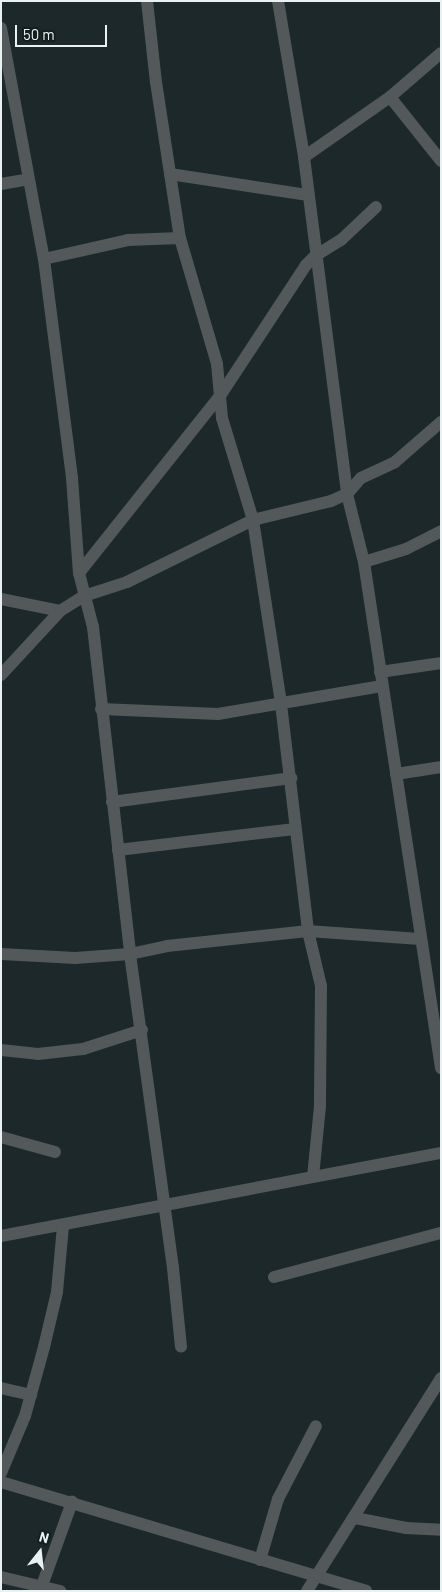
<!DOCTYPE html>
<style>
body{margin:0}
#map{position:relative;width:442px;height:1592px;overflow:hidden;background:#1c2829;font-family:Barlow,sans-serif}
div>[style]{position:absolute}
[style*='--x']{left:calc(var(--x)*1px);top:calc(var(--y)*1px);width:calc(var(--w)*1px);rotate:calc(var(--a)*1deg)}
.minor>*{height:12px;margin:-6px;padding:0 6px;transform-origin:6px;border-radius:6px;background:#53585a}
span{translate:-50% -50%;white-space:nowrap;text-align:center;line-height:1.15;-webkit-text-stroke:4px #131f1f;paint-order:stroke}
.frame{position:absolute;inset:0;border:2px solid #eaf1f2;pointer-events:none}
.north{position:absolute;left:15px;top:1527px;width:50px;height:50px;-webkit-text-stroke:4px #131f1f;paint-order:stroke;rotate:16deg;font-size:14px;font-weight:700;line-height:20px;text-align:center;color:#eaf1f2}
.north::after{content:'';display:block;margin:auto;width:18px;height:22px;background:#eaf1f2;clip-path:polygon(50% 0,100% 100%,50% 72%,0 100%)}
.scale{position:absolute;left:15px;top:25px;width:92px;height:22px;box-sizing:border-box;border:2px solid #eaf1f2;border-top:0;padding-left:6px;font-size:15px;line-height:18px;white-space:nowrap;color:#eaf1f2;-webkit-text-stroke:4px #131f1f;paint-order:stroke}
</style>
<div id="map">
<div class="minor">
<i style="--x:147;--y:1;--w:81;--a:83.7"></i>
<i style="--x:156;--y:82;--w:158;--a:81.3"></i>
<i style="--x:180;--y:238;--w:131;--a:73.6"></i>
<i style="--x:217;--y:364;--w:54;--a:84.7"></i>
<i style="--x:222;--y:418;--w:107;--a:73.1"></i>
<i style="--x:253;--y:520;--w:186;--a:81.3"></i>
<i style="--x:281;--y:704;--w:229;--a:83.2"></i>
<i style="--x:308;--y:931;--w:57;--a:76.7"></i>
<i style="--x:321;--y:986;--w:120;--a:90.5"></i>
<i style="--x:320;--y:1106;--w:71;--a:95.6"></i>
<i style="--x:278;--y:1;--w:158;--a:80.5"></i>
<i style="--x:304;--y:157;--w:340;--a:82.7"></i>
<i style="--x:347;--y:494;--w:70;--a:76"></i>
<i style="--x:364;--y:562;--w:512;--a:81.35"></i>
<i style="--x:1;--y:28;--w:235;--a:79.5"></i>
<i style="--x:44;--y:259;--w:221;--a:82.7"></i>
<i style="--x:72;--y:478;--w:95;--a:85.8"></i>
<i style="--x:79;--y:573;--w:56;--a:75.5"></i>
<i style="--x:93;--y:627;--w:329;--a:83.5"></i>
<i style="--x:130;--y:954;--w:317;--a:82.2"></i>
<i style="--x:173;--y:1268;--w:79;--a:84.2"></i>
<i style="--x:390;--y:97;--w:82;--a:51.4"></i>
<i style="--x:304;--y:157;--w:105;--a:-34.9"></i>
<i style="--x:390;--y:97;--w:67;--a:-40.8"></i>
<i style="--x:170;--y:174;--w:140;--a:8.7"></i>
<i style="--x:1;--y:184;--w:27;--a:-10"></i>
<i style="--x:44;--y:259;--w:86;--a:-12.7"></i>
<i style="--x:128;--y:240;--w:52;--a:-2.2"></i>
<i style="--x:364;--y:562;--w:44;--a:-17.2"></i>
<i style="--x:406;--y:549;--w:39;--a:-27"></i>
<i style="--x:79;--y:573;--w:226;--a:-51.5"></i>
<i style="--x:220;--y:396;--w:157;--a:-56.7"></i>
<i style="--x:306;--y:265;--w:13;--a:-45"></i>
<i style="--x:315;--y:256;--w:31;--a:-32"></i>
<i style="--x:341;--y:240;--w:48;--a:-43.3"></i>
<i style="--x:1;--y:599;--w:60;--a:11.5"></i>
<i style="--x:380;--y:672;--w:62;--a:-8.4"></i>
<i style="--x:1;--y:675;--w:87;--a:-47.3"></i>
<i style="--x:60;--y:611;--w:28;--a:-32"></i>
<i style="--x:84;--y:596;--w:45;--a:-18"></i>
<i style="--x:127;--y:582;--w:140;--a:-26.2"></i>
<i style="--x:253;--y:520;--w:80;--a:-13.7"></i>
<i style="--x:331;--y:501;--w:17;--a:-24"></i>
<i style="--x:347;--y:494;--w:21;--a:-49"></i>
<i style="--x:361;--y:478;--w:38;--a:-25"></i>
<i style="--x:395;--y:462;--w:61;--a:-41"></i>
<i style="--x:101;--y:709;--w:117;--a:2.4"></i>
<i style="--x:218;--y:714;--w:166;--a:-9.7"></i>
<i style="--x:396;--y:774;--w:46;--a:-8.8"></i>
<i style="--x:112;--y:802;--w:181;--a:-7.6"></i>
<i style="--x:118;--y:850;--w:178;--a:-6.8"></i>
<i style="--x:1;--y:954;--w:74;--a:3.1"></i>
<i style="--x:75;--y:958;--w:55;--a:-4.2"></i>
<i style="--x:130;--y:954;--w:38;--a:-12"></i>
<i style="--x:167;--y:946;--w:142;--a:-6.1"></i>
<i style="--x:308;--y:931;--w:112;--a:4.1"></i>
<i style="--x:1;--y:1050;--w:37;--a:6"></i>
<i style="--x:38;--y:1054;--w:45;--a:-6.3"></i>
<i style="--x:83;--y:1049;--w:62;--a:-17.9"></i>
<i style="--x:1;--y:1137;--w:56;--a:15.5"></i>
<i style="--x:1;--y:1236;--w:448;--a:-10.7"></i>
<i style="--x:274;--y:1277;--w:173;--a:-14.8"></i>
<i style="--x:1;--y:1388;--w:31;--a:13"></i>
<i style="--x:1;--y:1473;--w:62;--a:-67.2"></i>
<i style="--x:25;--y:1416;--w:72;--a:-74.6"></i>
<i style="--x:44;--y:1347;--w:57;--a:-76.7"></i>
<i style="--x:57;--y:1292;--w:66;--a:-84.8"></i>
<i style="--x:1;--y:1482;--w:381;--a:16.6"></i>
<i style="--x:355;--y:1518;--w:52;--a:11.1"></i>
<i style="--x:406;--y:1528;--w:35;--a:3"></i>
<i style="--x:260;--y:1560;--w:64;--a:-73.6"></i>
<i style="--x:278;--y:1499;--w:82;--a:-62.5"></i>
<i style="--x:1;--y:1577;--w:61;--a:13.3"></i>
<i style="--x:40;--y:1591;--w:95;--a:-70.2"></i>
<i style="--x:307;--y:1591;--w:252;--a:-57.8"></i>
</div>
<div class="frame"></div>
<div class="north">N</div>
<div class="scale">50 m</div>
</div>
